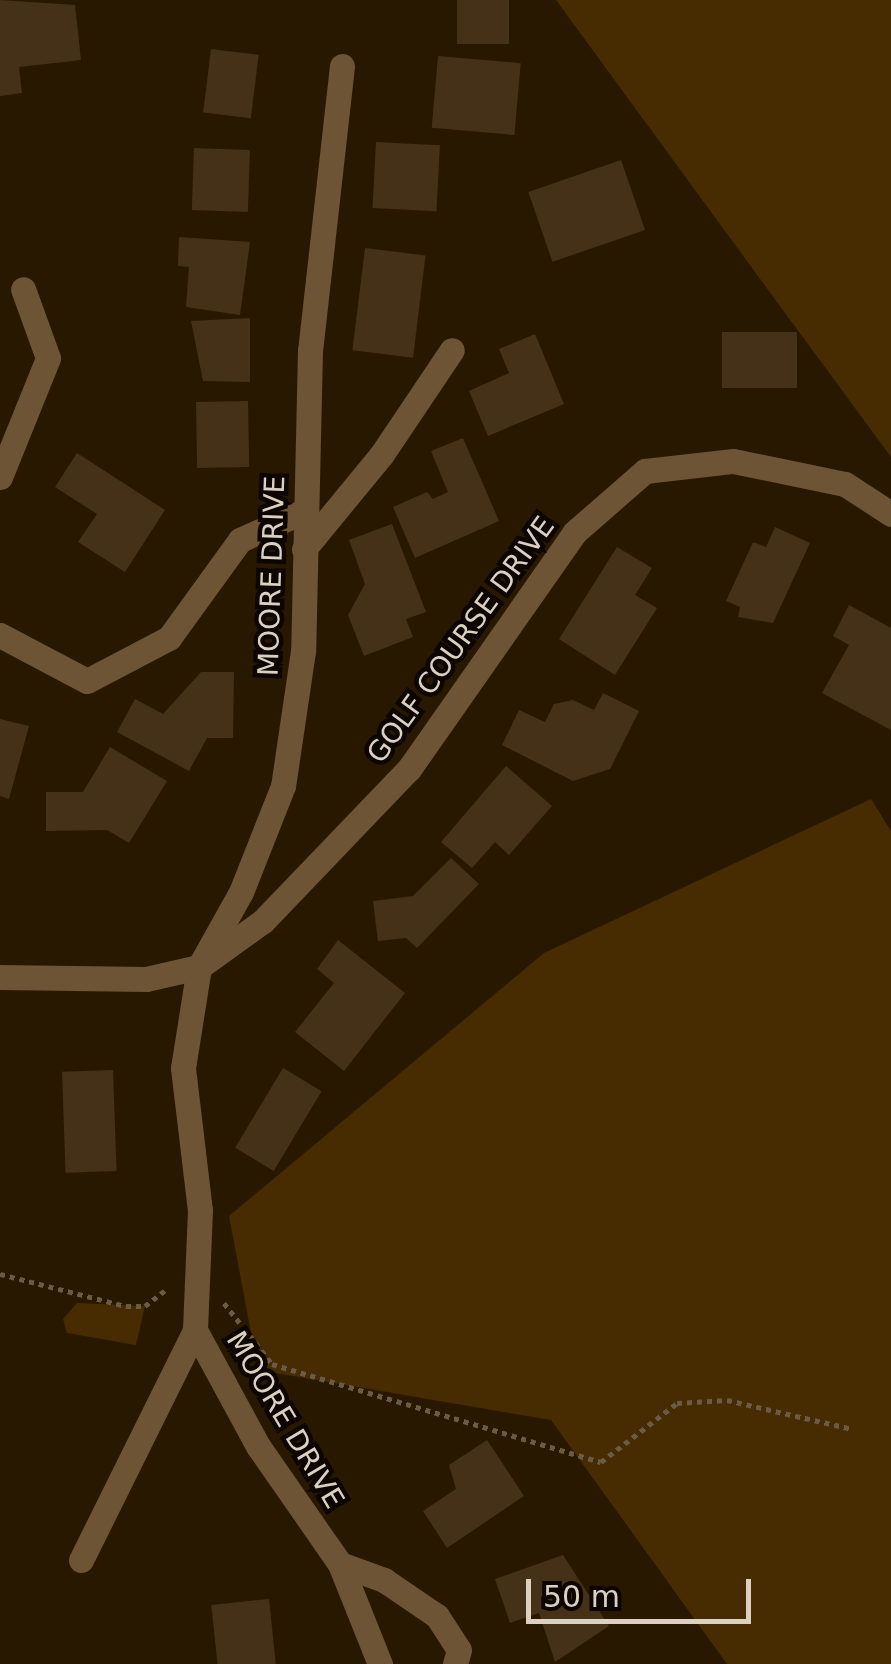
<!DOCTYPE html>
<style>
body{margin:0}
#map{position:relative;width:891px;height:1664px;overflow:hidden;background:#291800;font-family:"DejaVu Sans",sans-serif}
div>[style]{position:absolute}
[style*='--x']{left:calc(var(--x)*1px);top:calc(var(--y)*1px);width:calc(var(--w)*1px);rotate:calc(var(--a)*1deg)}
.green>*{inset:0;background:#472c01}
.building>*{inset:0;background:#453117;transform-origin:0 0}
.path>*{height:5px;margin-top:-2.5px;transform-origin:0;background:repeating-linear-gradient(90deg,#6a5b46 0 5px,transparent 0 10px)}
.street>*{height:25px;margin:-12.5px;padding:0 12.5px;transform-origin:12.5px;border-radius:12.5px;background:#6c5435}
span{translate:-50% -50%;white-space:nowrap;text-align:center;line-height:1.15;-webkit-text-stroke:9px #0c0500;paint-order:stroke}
.street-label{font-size:28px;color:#dcd0c1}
.scale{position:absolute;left:526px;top:1579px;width:225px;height:45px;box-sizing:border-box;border:5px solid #dcd0c1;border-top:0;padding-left:12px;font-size:30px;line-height:35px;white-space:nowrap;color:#dcd0c1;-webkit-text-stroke:8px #0c0500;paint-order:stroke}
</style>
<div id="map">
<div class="green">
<i style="clip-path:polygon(556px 0,891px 0,891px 457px,766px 287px)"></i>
<i style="clip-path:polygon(871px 799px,891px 831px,891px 1664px,727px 1664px,551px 1420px,258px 1370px,229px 1216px,544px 953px)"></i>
<i style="clip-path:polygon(77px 1303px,145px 1306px,136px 1345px,67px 1333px,63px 1319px)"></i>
</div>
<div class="building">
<i style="clip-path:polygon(0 0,75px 5px,81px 60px,19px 67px,22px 93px,0 96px)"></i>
<i style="left:457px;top:0;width:52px;height:44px"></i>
<i style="left:211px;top:49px;width:48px;height:64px;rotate:7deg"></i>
<i style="left:438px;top:56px;width:83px;height:72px;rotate:5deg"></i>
<i style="left:376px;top:142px;width:64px;height:66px;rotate:3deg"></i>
<i style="left:194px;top:148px;width:56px;height:62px;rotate:2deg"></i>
<i style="left:621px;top:160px;width:74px;height:98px;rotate:71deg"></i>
<i style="clip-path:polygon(179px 237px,250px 242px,240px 315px,186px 307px,189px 267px,178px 266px)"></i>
<i style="left:365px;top:248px;width:61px;height:103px;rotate:7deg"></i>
<i style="clip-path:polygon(250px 318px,250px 382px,203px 381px,191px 321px)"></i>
<i style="left:797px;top:332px;width:56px;height:75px;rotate:90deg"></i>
<i style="clip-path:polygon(535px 334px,564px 404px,488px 436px,469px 391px,509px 373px,499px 349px)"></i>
<i style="left:248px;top:401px;width:66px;height:52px;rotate:89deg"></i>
<i style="clip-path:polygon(463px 438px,499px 521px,415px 558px,393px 507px,427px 492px,433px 499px,448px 492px,431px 451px)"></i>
<i style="clip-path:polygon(77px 453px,165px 510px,125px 572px,78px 542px,97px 514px,55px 487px)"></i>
<i style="clip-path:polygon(392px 524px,426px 612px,406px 619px,413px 637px,364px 656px,348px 615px,365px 584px,349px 540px)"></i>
<i style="clip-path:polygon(775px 527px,810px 543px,773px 623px,738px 617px,740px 607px,726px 601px,753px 542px,766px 547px)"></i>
<i style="clip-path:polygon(617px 547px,652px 568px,635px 595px,657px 608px,615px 675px,559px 639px)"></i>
<i style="clip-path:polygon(849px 605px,891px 628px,891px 730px,822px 693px,849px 645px,833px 636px)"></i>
<i style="clip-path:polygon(201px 672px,234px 672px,233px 738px,207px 738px,189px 771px,117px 732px,135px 699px,163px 714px)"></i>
<i style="clip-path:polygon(603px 693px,639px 711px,610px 769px,573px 781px,502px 745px,519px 710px,545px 722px,554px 704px,573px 700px,594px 710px)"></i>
<i style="clip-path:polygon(0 719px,29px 726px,9px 799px,0 796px)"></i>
<i style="clip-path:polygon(110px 747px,167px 781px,129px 843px,107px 830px,46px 831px,46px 792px,83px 792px)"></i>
<i style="clip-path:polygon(506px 766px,552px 806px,509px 855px,495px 842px,472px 868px,441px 842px)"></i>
<i style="clip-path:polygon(451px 858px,479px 884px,417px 948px,406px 938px,378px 941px,373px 901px,413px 896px)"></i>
<i style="clip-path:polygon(338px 940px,405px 993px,344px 1071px,295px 1032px,334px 983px,317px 969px)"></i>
<i style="left:283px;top:1068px;width:45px;height:93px;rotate:31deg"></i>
<i style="left:113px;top:1070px;width:101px;height:51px;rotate:88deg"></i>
<i style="clip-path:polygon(487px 1440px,524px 1496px,447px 1548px,423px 1511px,456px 1489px,449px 1465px)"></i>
<i style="clip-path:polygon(563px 1555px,609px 1626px,555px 1662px,539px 1613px,510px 1623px,495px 1579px)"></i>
<i style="left:269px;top:1599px;width:65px;height:58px;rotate:84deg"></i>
</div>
<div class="path">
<i style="--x:0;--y:1274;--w:130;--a:14.3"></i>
<i style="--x:126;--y:1306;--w:19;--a:0"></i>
<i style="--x:145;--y:1306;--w:29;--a:-38"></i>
<i style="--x:224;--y:1303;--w:78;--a:51.8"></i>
<i style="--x:272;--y:1364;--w:343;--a:16.6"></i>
<i style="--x:601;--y:1462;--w:96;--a:-37.8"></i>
<i style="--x:677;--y:1403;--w:50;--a:-3.4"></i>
<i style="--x:727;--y:1400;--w:129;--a:13"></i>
</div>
<div class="street">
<i style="--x:342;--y:66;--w:286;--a:96.4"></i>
<i style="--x:310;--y:350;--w:301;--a:91.3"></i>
<i style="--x:303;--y:651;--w:136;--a:98.4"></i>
<i style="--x:283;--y:786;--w:114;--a:111.6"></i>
<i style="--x:241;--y:892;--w:86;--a:119.2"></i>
<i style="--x:199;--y:967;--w:102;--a:99"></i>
<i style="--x:183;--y:1068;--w:143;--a:83.2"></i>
<i style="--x:200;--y:1210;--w:120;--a:92.4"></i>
<i style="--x:195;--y:1330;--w:132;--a:61.5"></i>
<i style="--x:258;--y:1446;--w:144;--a:55.2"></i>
<i style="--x:340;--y:1564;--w:108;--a:68.2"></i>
<i style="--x:0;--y:477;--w:128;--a:-68"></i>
<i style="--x:48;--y:358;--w:73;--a:-109.9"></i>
<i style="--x:304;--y:549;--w:123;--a:-50.6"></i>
<i style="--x:382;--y:454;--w:125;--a:-56.1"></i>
<i style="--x:0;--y:635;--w:98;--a:27.9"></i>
<i style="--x:87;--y:681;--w:93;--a:-27.7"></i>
<i style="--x:169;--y:638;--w:121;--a:-54.1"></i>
<i style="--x:240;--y:540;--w:70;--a:-24.4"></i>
<i style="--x:0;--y:977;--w:146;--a:0.8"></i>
<i style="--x:146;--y:979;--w:54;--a:-12.8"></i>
<i style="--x:199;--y:967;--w:79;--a:-35.7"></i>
<i style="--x:263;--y:921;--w:211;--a:-46.2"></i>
<i style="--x:409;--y:769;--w:289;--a:-55"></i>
<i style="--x:575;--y:532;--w:93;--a:-41.1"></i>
<i style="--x:645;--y:471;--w:89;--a:-6.5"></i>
<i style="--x:733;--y:461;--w:114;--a:11.6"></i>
<i style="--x:845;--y:484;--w:55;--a:33.1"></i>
<i style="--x:81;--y:1560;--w:257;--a:-63.6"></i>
<i style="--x:340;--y:1564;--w:47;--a:20"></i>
<i style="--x:384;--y:1580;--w:64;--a:34.2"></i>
<i style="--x:437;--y:1616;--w:40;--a:57.1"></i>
<i style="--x:459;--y:1650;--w:15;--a:106"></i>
</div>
<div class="street-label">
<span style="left:272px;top:576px;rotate:-88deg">MOORE DRIVE</span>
<span style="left:461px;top:640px;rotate:-54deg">GOLF COURSE DRIVE</span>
<span style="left:285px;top:1420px;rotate:59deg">MOORE DRIVE</span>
</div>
<div class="scale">50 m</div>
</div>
